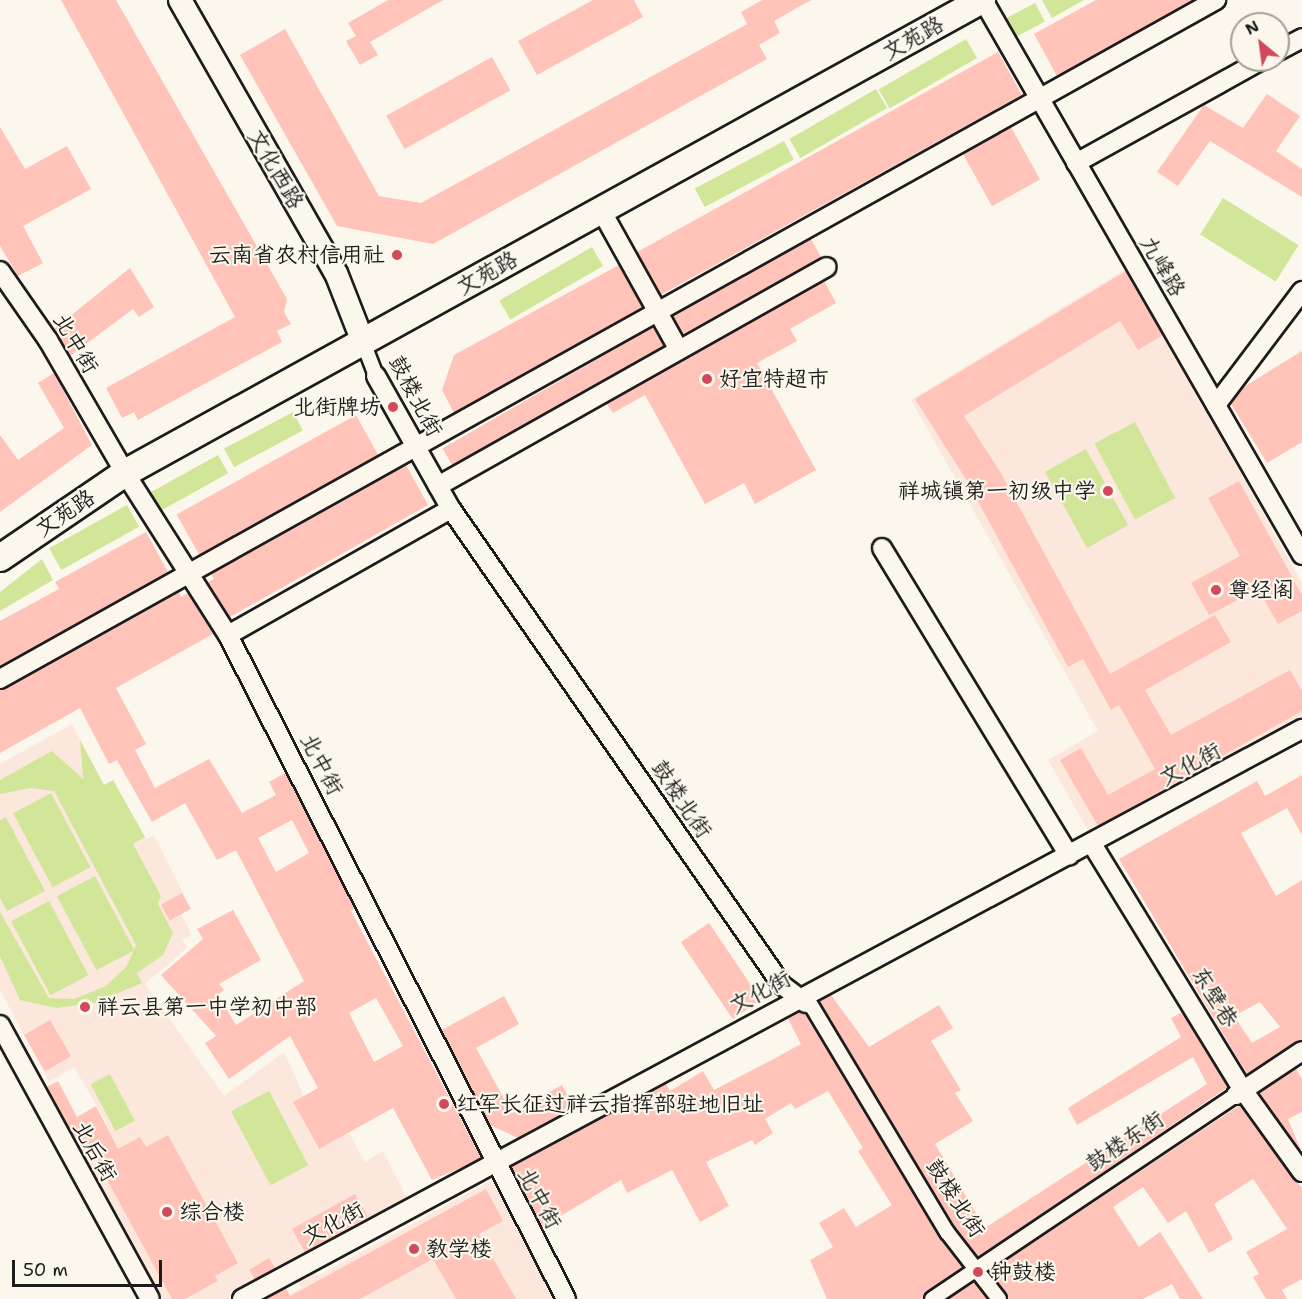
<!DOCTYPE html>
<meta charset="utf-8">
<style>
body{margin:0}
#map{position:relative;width:1302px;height:1299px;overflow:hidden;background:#fbf7ec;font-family:"Shantell Sans","LXGW WenKai TC",sans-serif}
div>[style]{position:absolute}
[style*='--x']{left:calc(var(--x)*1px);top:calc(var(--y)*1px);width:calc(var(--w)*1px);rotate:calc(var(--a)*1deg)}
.built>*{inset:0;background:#fce7dd}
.green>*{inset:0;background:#d2e69a;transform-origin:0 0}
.building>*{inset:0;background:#ffc3b9;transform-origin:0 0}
.roads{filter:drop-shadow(2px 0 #1c1c1c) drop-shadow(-2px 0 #1c1c1c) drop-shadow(0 2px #1c1c1c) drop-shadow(0 -2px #1c1c1c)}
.pedestrian>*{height:14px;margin:-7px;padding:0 7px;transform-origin:7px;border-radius:7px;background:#fbf7ec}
.minor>*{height:18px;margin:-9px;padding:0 9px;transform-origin:9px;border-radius:9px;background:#fbf7ec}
.tertiary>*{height:22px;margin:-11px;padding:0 11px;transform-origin:11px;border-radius:11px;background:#fbf7ec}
.secondary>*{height:26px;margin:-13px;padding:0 13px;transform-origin:13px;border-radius:13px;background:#fbf7ec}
.dots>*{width:16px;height:16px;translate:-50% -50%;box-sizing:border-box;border:3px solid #fbf7ec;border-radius:50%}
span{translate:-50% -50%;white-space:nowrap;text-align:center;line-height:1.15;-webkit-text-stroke:4.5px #fbf7ec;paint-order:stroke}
.street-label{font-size:22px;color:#1c1c1c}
.poi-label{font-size:22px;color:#1c1c1c}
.right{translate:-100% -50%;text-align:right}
.left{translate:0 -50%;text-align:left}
.north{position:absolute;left:1230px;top:12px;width:60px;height:60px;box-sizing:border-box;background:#fbf7ec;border:2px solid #a29f99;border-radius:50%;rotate:331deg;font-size:16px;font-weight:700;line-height:24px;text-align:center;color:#1c1c1c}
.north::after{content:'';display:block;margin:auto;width:21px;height:27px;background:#d1495b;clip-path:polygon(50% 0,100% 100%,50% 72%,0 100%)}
.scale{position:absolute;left:12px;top:1260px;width:150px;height:27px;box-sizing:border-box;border:3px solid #1c1c1c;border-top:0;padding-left:8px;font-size:18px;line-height:21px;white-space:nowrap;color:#1c1c1c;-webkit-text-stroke:4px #fbf7ec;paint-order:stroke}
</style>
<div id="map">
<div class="built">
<i style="clip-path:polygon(1127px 268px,1302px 583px,1302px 718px,1093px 839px,1048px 760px,1098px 731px,911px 400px)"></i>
<i style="clip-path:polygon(72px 724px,104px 785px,113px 780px,146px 839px,154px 835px,191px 909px,181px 914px,192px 935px,182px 940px,187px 948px,145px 984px,224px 1096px,284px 1052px,304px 1096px,293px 1102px,318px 1149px,349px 1133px,365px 1162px,383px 1151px,408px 1200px,307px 1256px,318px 1276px,492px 1180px,553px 1299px,282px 1299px,301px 1288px,288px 1265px,228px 1299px,163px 1299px,76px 1140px,107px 1123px,74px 1067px,49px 1082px,0 990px,0 764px)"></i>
</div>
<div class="green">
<i style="clip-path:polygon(1042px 0,1084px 0,1052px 18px)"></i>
<i style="left:1035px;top:3px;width:21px;height:37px;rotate:62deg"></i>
<i style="left:966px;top:39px;width:22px;height:101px;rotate:60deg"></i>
<i style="left:876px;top:89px;width:22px;height:100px;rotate:60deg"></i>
<i style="left:784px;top:141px;width:21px;height:101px;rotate:62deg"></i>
<i style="left:1223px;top:198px;width:89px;height:43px;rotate:32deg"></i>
<i style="left:592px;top:247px;width:22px;height:107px;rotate:60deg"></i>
<i style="left:293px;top:412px;width:21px;height:78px;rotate:62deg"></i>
<i style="left:1135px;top:422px;width:86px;height:46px;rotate:62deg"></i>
<i style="left:1086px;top:449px;width:87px;height:47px;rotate:61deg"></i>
<i style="left:218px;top:455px;width:21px;height:77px;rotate:61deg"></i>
<i style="left:127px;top:505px;width:25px;height:89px;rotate:61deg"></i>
<i style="clip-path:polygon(42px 559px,53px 580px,0 611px,0 592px)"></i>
<i style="clip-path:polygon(80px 740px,104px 785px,113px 780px,145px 837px,133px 844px,161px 896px,158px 904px,173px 933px,163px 955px,137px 973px,142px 983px,94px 1003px,56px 1008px,20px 1000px,0 956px,0 912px,49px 998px,74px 999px,106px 986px,127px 966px,136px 945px,54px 791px,31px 788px,0 794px,0 780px,52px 751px,83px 779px)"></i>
<i style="left:51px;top:793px;width:84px;height:43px;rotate:62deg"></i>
<i style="clip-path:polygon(6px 817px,45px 891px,7px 911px,0 898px,0 820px)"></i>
<i style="left:95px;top:876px;width:84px;height:43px;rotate:62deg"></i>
<i style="left:49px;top:901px;width:84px;height:43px;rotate:62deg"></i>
<i style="left:110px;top:1074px;width:53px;height:22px;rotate:62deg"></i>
<i style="left:269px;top:1091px;width:84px;height:43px;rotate:62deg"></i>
</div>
<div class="building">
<i style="clip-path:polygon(61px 0,116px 0,287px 299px,284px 312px,291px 324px,277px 331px,282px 342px,138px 420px,134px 412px,122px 418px,106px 388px,235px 317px)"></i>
<i style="clip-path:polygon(388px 0,443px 0,370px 42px,378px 55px,360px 65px,346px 41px,356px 36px,348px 23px)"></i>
<i style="clip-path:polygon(593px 0,634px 0,643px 17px,537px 75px,518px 41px)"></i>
<i style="clip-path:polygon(762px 0,811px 0,774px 21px,780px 33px,759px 45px,767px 59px,433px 244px,337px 226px,240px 55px,285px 29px,379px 196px,421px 203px,747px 24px,741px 12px)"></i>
<i style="clip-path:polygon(1096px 0,1193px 0,1057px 76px,1034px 34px)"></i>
<i style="left:998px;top:52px;width:49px;height:413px;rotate:61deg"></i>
<i style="left:492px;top:57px;width:38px;height:121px;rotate:61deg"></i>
<i style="clip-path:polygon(1267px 94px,1300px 116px,1276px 151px,1302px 169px,1302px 197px,1210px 141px,1178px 186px,1157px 172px,1204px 105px,1243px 128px)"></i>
<i style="clip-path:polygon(0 127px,25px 169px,67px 146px,91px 189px,23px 226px,43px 263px,18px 276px,0 246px)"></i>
<i style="left:1011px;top:127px;width:60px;height:55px;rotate:61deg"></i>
<i style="left:811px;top:239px;width:21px;height:158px;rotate:61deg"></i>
<i style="clip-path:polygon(619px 265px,642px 307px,454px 413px,442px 390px,454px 355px)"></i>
<i style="clip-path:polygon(130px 268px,154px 307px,139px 317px,133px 309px,70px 356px,54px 329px)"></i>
<i style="clip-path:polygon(1126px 271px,1163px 335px,1138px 350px,1120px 321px,964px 416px,999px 470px,1110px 674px,1215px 615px,1231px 642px,1145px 690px,1171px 735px,1290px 670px,1302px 691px,1302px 711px,1098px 826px,1060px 760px,1081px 748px,1108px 795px,1155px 769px,1119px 705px,1111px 710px,1083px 659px,1068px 667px,967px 481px,915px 399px)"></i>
<i style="clip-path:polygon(824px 281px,836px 303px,790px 329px,797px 341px,757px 363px,816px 470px,755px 504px,744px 483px,705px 504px,645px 395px,613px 413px,607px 404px)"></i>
<i style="left:653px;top:327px;width:22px;height:243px;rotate:60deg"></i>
<i style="clip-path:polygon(1302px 351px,1302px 442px,1267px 463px,1231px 404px,1244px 387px)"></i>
<i style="clip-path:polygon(54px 373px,92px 445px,0 512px,0 435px,18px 460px,64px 428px,38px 383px)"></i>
<i style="left:356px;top:415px;width:46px;height:205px;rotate:61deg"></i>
<i style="clip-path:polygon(406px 465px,428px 505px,230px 617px,208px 582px,214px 579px,211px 574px)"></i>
<i style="clip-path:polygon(1239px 481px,1302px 595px,1302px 611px,1278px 624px,1258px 589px,1209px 615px,1191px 583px,1240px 556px,1208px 498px)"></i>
<i style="clip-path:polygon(146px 532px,168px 572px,0 666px,0 621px,59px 589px,55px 582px)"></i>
<i style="clip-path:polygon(evenodd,179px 592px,181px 597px,188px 593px,213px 634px,116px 688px,146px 744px,135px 750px,155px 788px,209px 759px,242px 813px,276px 795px,269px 782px,285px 773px,355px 908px,351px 911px,481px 1158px,465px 1166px,432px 1180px,393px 1108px,319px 1149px,293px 1102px,318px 1088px,290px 1036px,229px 1079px,205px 1043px,216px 1036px,161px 975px,203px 939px,197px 929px,233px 910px,261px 960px,219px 984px,224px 990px,218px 995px,236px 1025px,304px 981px,236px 850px,217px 860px,185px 803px,152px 822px,117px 760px,109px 764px,80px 708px,0 753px,0 690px,179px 592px,292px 820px,309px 853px,276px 872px,258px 838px,292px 820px,179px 592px,376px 998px,403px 1046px,374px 1062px,349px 1013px,376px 998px)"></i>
<i style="clip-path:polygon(evenodd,1302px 775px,1302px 835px,1287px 808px,1241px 833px,1276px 896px,1302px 880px,1302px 1040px,1247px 1074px,1119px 859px,1257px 781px,1265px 796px,1302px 775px,1260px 1002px,1280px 1027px,1252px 1043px,1234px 1016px,1260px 1002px)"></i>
<i style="left:182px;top:893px;width:18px;height:24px;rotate:61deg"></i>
<i style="left:709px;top:923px;width:93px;height:34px;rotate:56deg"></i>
<i style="clip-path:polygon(831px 995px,869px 1047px,939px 1005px,953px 1028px,931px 1041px,961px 1090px,955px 1093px,973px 1121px,935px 1144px,985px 1228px,1207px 1084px,1193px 1057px,1077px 1125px,1068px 1108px,1181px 1037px,1171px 1018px,1182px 1012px,1228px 1087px,978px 1257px,954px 1227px,819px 1001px)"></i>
<i style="clip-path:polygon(504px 996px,519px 1024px,476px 1048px,512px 1113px,562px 1085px,574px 1107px,518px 1138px,490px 1125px,442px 1030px)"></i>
<i style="clip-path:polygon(800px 1012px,806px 1014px,939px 1237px,963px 1267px,923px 1299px,827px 1299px,810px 1260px,833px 1247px,819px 1223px,844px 1208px,856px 1227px,892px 1205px,858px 1151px,863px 1148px,828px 1091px,795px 1109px,791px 1103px,765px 1119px,773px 1133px,755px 1145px,752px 1140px,706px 1162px,729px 1206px,700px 1222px,672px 1170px,627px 1193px,621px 1180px,542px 1227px,511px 1167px,666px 1084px,670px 1091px,703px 1071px,714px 1090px,768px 1062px,801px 1044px,788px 1019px)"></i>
<i style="left:50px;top:1020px;width:42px;height:30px;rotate:60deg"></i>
<i style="clip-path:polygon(1296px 1069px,1302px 1079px,1302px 1112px,1288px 1119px,1302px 1153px,1259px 1093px)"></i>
<i style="clip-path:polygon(58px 1081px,77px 1117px,96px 1106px,118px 1149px,140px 1137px,146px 1147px,168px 1135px,238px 1263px,215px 1276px,218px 1281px,185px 1299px,172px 1299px,94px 1156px,90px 1159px,78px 1136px,74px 1137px,47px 1087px)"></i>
<i style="clip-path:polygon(1240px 1105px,1302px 1188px,1302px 1279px,1282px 1290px,1287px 1299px,1266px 1299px,1253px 1277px,1259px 1274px,1246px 1252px,1287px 1229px,1253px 1179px,1214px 1204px,1233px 1239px,1209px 1253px,1186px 1211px,1168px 1223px,1143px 1187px,1113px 1207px,1139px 1247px,1160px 1232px,1203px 1299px,1180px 1299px,1172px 1284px,1143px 1299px,1008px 1299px,989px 1272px)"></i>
<i style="clip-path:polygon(486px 1189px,503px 1221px,479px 1234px,516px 1299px,456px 1299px,433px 1259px,360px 1299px,266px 1299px,286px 1288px,290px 1296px)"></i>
<i style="left:355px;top:1194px;width:26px;height:72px;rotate:61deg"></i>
<i style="left:269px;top:1258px;width:12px;height:23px;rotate:59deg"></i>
<i style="clip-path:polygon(974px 1282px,988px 1299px,948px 1299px)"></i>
</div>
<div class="roads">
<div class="pedestrian">
<i style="--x:363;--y:342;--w:36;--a:69"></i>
<i style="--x:811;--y:1005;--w:265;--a:59.1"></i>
<i style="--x:947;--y:1232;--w:85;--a:52.2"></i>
<i style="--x:932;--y:1299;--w:366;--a:-33.9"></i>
</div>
<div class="minor">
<i style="--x:983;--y:0;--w:640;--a:60.11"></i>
<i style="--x:1278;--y:51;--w:27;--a:-28"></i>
<i style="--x:1076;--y:163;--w:213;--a:-29"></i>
<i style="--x:601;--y:210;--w:160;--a:60.9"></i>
<i style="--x:0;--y:271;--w:84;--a:55.2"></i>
<i style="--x:48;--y:340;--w:154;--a:59.9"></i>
<i style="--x:125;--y:473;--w:192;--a:57.6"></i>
<i style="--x:228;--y:635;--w:745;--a:63.02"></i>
<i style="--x:376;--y:376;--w:153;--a:60.6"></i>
<i style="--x:451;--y:509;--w:580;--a:55.19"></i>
<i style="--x:782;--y:985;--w:30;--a:37"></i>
<i style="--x:1216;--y:405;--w:143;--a:-53"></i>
<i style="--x:438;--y:486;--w:446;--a:-29.4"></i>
<i style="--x:882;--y:548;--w:360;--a:58.7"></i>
<i style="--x:228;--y:635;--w:256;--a:-29.5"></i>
<i style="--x:0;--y:679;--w:1393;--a:-29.18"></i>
<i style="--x:1092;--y:844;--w:289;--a:58.5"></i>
<i style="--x:1243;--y:1090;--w:101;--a:54.3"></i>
<i style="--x:0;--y:1025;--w:312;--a:61.3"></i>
<i style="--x:1236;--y:1095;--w:79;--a:-33.7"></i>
<i style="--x:242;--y:1299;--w:1204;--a:-28.27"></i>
</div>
<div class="tertiary">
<i style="--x:180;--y:0;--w:314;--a:60.3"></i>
<i style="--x:336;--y:273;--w:74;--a:68.6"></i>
</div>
<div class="secondary">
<i style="--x:0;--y:558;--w:151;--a:-34.2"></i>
<i style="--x:125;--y:473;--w:979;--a:-28.9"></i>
</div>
</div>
<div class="dots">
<i style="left:397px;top:255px;background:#d1495b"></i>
<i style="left:707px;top:379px;background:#d1495b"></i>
<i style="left:393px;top:407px;background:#d1495b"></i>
<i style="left:1108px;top:491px;background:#d1495b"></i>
<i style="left:1216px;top:590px;background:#d1495b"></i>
<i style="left:85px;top:1007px;background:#d1495b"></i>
<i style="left:444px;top:1104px;background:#d1495b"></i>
<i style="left:167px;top:1212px;background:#d1495b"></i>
<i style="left:414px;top:1249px;background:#d1495b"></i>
<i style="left:978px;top:1272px;background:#d1495b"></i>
</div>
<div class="street-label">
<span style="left:913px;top:38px;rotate:-29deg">文苑路</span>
<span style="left:276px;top:169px;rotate:60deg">文化西路</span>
<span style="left:1163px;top:266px;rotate:60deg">九峰路</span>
<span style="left:487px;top:273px;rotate:-29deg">文苑路</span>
<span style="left:76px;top:343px;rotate:59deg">北中街</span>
<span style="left:416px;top:396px;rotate:62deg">鼓楼北街</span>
<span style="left:65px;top:513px;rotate:-34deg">文苑路</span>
<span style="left:322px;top:764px;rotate:63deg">北中街</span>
<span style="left:1190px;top:764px;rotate:-28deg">文化街</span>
<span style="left:682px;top:799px;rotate:56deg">鼓楼北街</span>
<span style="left:760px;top:992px;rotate:-28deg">文化街</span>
<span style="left:1215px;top:997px;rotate:58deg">东壁巷</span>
<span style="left:1125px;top:1141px;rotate:-34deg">鼓楼东街</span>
<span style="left:95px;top:1151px;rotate:61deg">北后街</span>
<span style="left:540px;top:1198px;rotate:62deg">北中街</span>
<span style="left:956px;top:1198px;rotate:57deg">鼓楼北街</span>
<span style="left:333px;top:1223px;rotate:-28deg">文化街</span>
</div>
<div class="poi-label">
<span class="right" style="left:385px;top:255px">云南省农村信用社</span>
<span class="left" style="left:719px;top:379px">好宜特超市</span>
<span class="right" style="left:381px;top:407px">北街牌坊</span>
<span class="right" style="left:1096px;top:491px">祥城镇第一初级中学</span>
<span class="left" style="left:1228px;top:590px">尊经阁</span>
<span class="left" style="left:97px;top:1007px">祥云县第一中学初中部</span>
<span class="left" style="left:456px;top:1104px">红军长征过祥云指挥部驻地旧址</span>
<span class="left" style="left:179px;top:1212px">综合楼</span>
<span class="left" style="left:426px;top:1249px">教学楼</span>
<span class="left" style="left:990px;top:1272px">钟鼓楼</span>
</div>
<div class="north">N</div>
<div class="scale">50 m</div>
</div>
